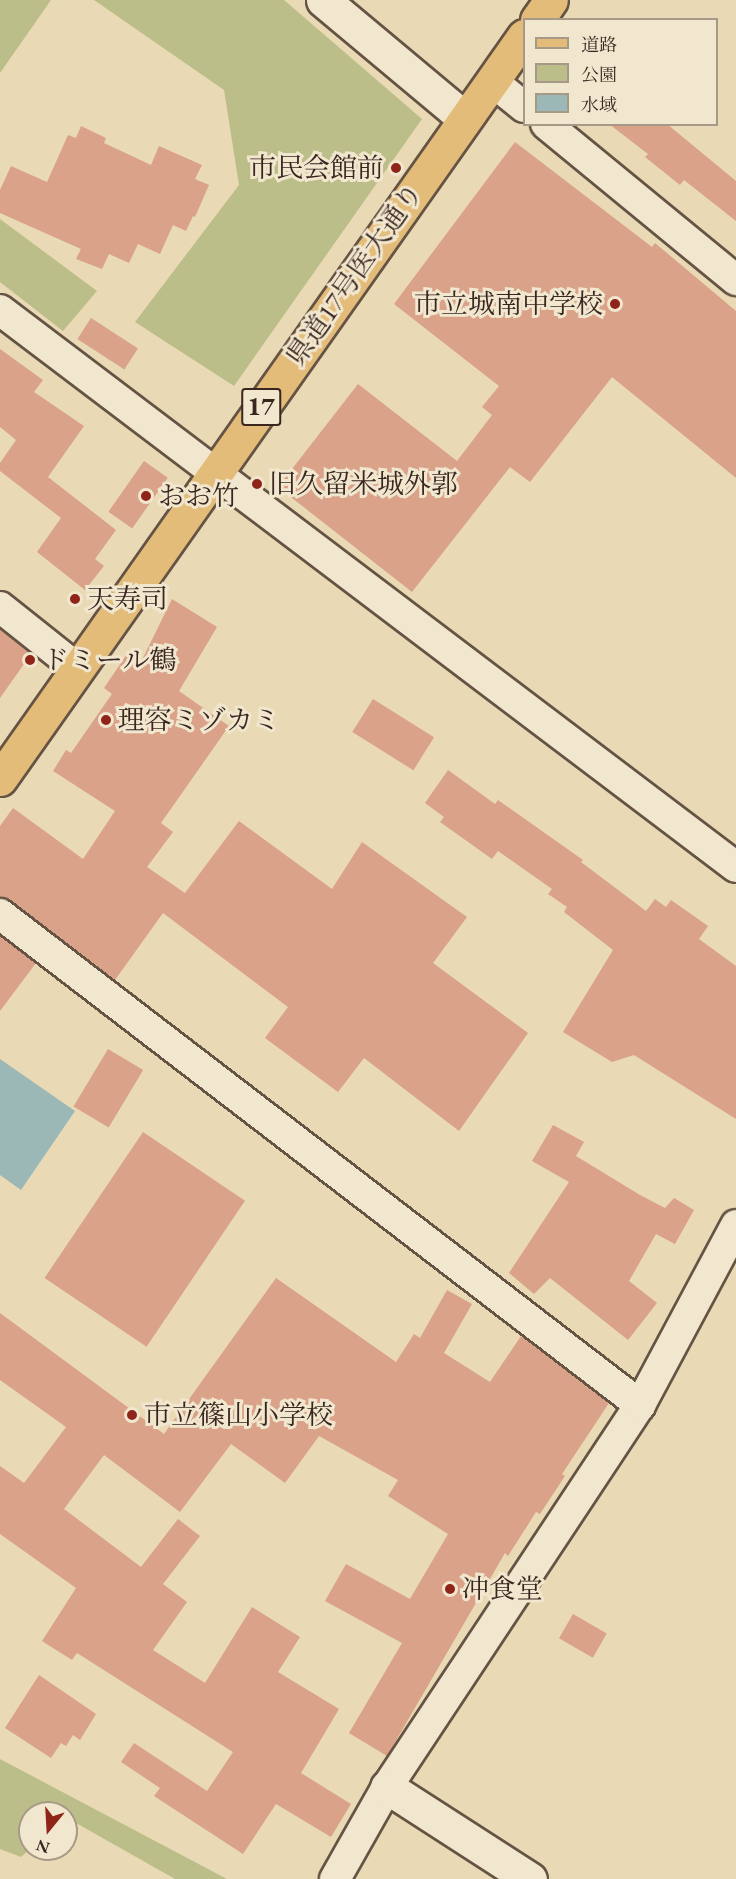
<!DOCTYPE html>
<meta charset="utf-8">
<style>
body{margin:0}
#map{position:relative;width:736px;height:1879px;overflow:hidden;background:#e9d9b4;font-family:"EB Garamond","Noto Serif JP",serif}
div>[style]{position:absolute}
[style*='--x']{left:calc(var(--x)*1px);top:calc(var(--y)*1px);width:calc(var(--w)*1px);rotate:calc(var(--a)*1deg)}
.green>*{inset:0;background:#bcbe89}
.water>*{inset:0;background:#9bb8b7}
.building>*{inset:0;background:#d9a289;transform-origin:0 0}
.roads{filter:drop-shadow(2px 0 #655344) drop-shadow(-2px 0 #655344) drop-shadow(0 2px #655344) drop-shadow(0 -2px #655344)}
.street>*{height:30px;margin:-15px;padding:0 15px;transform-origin:15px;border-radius:15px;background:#f1e6ce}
.secondary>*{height:33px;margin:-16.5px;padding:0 16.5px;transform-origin:16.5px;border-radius:16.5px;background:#f1e6ce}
.primary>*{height:33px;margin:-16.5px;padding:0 16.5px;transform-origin:16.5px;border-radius:16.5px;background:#e4bc7a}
.dots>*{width:16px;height:16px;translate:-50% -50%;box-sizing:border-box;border:3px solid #f1e6ce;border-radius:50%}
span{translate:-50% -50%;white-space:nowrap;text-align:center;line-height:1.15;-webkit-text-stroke:6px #f1e6ce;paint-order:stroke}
.shield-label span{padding:2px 4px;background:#f1e6ce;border:2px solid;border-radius:4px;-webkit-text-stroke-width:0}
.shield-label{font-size:26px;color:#39261f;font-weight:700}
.poi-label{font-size:27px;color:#39261f}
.right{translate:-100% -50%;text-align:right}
.left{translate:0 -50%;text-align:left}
.street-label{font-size:27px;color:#39261f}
.legend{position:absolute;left:523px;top:18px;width:195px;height:108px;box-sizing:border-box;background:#f1e6ce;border:2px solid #a79988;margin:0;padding:8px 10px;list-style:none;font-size:18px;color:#39261f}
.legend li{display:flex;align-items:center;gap:12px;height:30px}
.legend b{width:30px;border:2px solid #a79988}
.north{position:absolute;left:18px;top:1801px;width:60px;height:60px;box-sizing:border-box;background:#f1e6ce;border:2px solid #a79988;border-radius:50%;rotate:198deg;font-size:16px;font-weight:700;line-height:24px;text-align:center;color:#39261f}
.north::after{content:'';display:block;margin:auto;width:21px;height:27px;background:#8f2418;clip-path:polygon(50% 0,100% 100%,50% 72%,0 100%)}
</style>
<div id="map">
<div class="green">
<i style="clip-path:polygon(0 0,51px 0,0 73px)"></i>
<i style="clip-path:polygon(94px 0,284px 0,422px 119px,234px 386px,135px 322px,239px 185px,224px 90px)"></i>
<i style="clip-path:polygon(0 219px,97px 291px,63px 331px,0 282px)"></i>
<i style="clip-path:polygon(0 1759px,227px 1879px,175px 1879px,69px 1819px,66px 1821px,66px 1813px,30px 1813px,30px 1849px,21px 1857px,0 1849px)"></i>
</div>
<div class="water">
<i style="clip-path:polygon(0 1059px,75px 1111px,21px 1190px,0 1175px)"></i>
</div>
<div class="building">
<i style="clip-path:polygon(609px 124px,667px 124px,736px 181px,736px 221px,684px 180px,680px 185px,645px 157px,648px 154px)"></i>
<i style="clip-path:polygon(81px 126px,106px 138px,104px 143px,151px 165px,159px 146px,202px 165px,195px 179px,209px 185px,195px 217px,193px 216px,186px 231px,173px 225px,160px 254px,138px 244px,129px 263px,109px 254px,102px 269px,76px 259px,81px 249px,0 213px,0 190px,11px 166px,47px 182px,68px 135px,76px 138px)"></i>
<i style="clip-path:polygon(515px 142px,652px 247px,655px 243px,736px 311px,736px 478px,612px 377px,530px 482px,510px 467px,412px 592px,278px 487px,358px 384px,457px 461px,492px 415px,482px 407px,499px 386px,394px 304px)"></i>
<i style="left:91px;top:318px;width:56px;height:25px;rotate:33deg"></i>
<i style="clip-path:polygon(0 349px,43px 380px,34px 392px,84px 426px,48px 477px,116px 530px,95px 559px,104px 566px,85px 590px,37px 552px,61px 518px,0 471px,0 463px,16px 440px,0 427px)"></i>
<i style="left:144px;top:461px;width:29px;height:62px;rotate:35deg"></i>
<i style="clip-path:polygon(172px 599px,217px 627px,179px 691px,229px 726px,161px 823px,173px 832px,147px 867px,185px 893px,239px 821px,332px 889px,362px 842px,467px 917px,433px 963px,528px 1033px,459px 1131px,364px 1058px,338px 1092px,265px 1038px,288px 1007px,163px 913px,115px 980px,10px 900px,0 897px,0 826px,13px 808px,83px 859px,115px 811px,53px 771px,66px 750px,71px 753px,107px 701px,112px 694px,104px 688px,127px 654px,140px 664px)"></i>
<i style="clip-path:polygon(0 629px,31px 654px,0 698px)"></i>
<i style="left:373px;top:699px;width:72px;height:39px;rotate:32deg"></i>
<i style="clip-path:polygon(448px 770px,495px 804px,498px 800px,583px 860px,581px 862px,646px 911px,655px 899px,666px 907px,671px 900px,708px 926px,699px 939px,736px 966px,736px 1119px,634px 1055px,612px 1062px,563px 1032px,613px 950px,564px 912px,567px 907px,548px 894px,552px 889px,498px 851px,492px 859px,440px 822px,444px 817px,425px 803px)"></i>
<i style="clip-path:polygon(0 936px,36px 963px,0 1011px)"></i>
<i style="left:108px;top:1049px;width:41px;height:67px;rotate:31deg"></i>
<i style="clip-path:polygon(553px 1125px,584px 1142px,576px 1156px,640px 1195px,665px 1208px,674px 1198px,694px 1210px,675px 1244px,656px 1234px,629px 1281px,657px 1303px,628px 1340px,550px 1278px,534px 1294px,509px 1273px,569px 1182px,532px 1161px)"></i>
<i style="left:143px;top:1132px;width:123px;height:176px;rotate:34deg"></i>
<i style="clip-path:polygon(276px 1278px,396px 1362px,414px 1334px,420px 1338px,447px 1290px,472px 1304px,444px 1353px,490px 1382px,521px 1336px,609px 1403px,562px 1474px,565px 1476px,540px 1514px,536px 1512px,508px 1556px,505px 1553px,387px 1756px,349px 1733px,402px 1643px,325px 1601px,346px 1564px,410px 1599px,448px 1534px,388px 1496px,398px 1480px,319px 1436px,285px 1483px,231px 1444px,180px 1512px,104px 1455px,64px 1509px,141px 1567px,178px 1519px,200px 1536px,163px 1584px,187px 1602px,153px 1650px,205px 1683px,252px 1607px,300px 1637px,278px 1672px,339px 1709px,301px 1773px,351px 1804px,331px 1837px,276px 1804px,243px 1854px,154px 1796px,160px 1788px,121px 1762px,134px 1743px,207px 1791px,233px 1752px,77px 1653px,72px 1660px,42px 1641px,76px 1588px,0 1534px,0 1466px,24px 1483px,66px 1427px,0 1380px,0 1313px,164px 1434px)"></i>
<i style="left:573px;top:1614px;width:39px;height:28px;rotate:30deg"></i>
<i style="clip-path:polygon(39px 1675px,96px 1714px,80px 1740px,73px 1735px,66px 1746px,61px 1743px,51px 1758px,5px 1728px)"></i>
</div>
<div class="roads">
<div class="street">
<i style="--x:492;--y:81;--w:41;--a:39.1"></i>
<i style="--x:546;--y:124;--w:246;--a:39.4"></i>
<i style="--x:0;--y:310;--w:923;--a:37.12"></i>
<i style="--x:0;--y:607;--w:100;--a:38.5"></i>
<i style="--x:0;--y:914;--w:807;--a:37.49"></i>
<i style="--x:335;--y:1879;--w:106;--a:-60.5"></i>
<i style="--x:387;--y:1787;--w:458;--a:-56.5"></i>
<i style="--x:640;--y:1405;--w:204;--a:-61.9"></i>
</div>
<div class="secondary">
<i style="--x:323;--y:0;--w:184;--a:39.9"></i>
<i style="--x:387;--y:1787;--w:170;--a:32.8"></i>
</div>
<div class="primary">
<i style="--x:537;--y:20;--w:24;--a:-55"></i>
<i style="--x:0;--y:779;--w:909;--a:-54.81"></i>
</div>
</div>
<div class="dots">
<i style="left:396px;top:168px;background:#8f2418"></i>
<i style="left:615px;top:304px;background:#8f2418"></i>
<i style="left:257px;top:484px;background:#8f2418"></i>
<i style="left:146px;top:496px;background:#8f2418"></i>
<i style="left:75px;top:599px;background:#8f2418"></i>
<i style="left:30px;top:660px;background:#8f2418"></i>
<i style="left:106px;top:720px;background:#8f2418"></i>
<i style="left:132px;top:1415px;background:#8f2418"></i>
<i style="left:450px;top:1589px;background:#8f2418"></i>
</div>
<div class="shield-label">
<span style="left:261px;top:407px">17</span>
</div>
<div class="poi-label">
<span class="right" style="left:384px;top:168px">市民会館前</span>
<span class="right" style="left:603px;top:304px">市立城南中学校</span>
<span class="left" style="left:269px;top:484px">旧久留米城外郭</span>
<span class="left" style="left:158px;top:496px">おお竹</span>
<span class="left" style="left:87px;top:599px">天寿司</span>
<span class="left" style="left:42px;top:660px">ドミール鶴</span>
<span class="left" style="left:118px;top:720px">理容ミゾカミ</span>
<span class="left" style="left:144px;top:1415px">市立篠山小学校</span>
<span class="left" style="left:462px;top:1589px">冲食堂</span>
</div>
<div class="street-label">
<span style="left:354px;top:274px;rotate:-55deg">県道17号医大通り</span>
</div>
<ul class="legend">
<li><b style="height:8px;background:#e4bc7a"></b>道路</li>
<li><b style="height:16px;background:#bcbe89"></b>公園</li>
<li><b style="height:16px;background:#9bb8b7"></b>水域</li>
</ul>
<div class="north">N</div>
</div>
